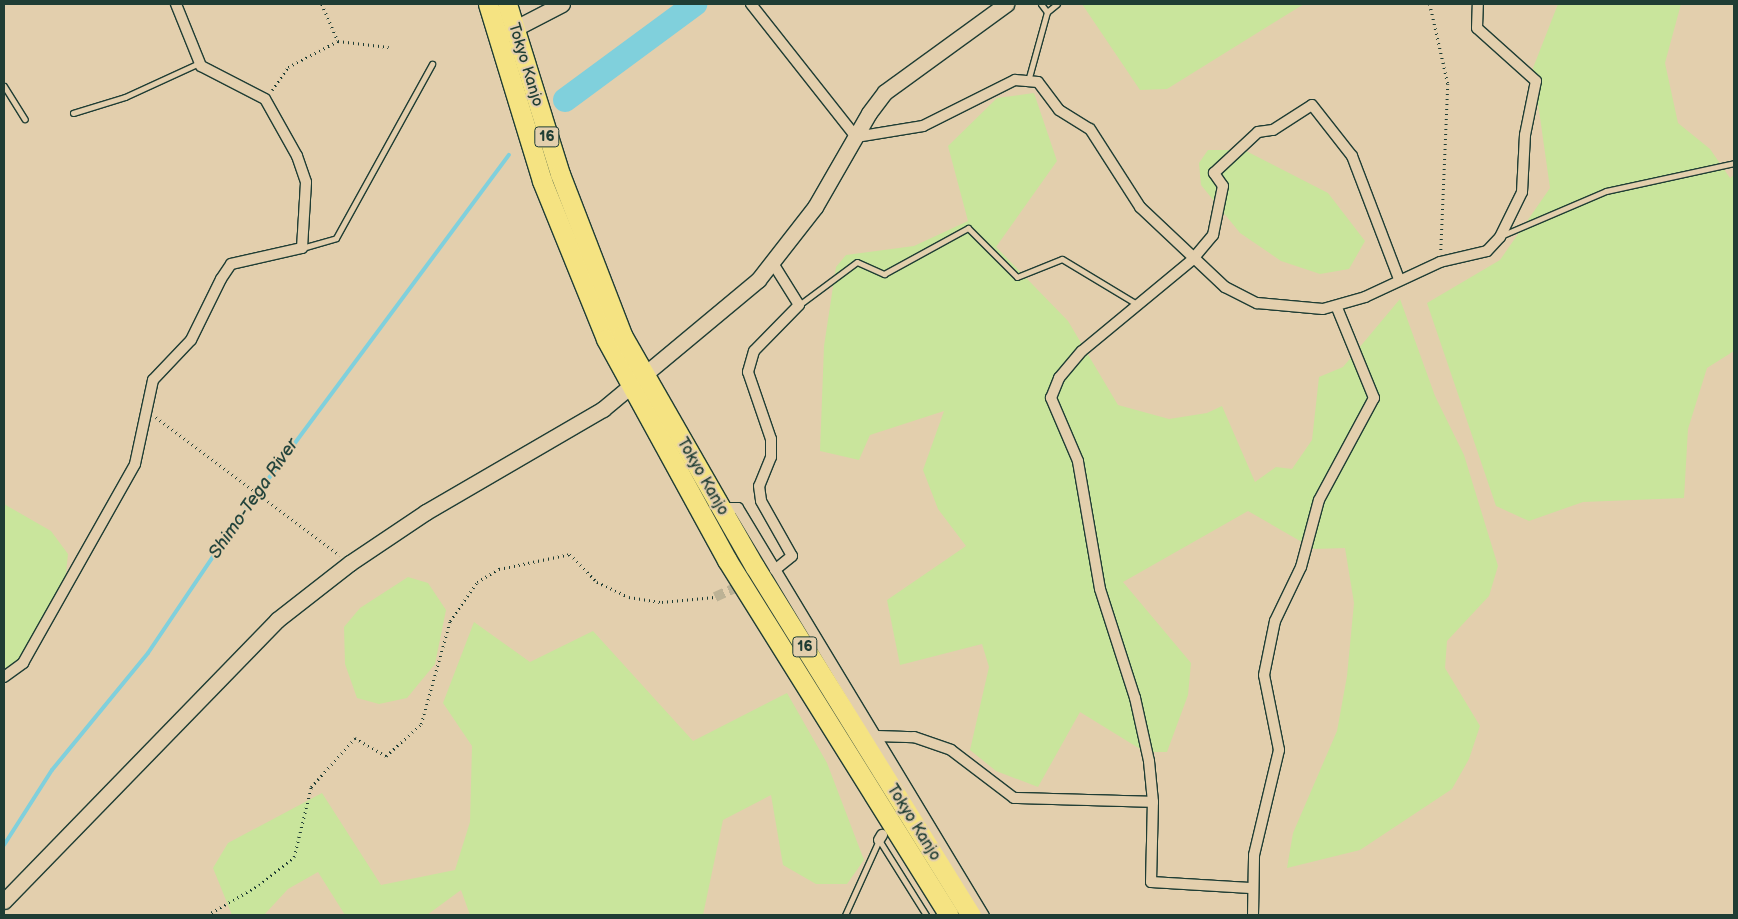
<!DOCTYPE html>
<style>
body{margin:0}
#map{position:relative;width:1738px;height:919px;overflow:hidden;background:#e3cfad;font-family:"Balsamiq Sans",sans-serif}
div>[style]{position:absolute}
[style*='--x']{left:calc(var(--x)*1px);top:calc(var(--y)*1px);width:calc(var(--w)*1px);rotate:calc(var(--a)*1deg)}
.green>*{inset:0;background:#c9e59c}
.stream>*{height:4px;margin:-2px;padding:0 2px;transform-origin:2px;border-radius:2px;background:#80d0dc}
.river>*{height:24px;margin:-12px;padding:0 12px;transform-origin:12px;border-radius:12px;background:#80d0dc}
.street-tunnel>*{height:10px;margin-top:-5px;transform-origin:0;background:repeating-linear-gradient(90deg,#bcb295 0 10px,transparent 0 15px)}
.path>*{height:2.5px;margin-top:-1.25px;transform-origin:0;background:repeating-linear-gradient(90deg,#1f3d34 0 1px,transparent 0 5px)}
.roads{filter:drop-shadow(1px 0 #1f3d34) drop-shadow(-1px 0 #1f3d34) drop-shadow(0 1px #1f3d34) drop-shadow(0 -1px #1f3d34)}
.lane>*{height:5px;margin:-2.5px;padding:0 2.5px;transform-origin:2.5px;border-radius:2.5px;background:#e3cfad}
.street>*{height:10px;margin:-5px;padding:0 5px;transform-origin:5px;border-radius:5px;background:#e3cfad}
.secondary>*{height:15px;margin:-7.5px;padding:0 7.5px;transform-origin:7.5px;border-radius:7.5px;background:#e3cfad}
.highway>*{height:19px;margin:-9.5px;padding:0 9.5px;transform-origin:9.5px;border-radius:9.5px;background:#f5e382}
span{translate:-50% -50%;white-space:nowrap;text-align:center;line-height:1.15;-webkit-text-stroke:4px #e3cfad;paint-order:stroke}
.shield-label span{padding:1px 4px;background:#e3cfad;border:1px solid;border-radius:4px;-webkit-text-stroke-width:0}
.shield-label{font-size:15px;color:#1f3d34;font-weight:700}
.street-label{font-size:16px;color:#1f3d34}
.water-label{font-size:18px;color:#24443c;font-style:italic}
.frame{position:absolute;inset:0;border:5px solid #1f3d34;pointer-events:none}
</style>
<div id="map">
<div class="green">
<i style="clip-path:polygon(1082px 4px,1304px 4px,1167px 89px,1140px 90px)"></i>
<i style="clip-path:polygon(1558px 4px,1681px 4px,1665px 63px,1678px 123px,1710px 149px,1730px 178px,1734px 175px,1734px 351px,1707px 368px,1688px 429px,1684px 498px,1583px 502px,1529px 521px,1496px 506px,1427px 303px,1500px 260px,1550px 188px,1533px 68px)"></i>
<i style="clip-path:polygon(1034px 93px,1057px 161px,996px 247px,1068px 321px,1118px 405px,1169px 419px,1207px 413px,1222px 406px,1255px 482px,1276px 467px,1292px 469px,1312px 440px,1319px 377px,1343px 367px,1400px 299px,1435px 396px,1464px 455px,1498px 566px,1489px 596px,1447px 641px,1445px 668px,1480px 726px,1469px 759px,1452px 789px,1360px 850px,1287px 868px,1293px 833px,1337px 731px,1347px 676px,1354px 603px,1345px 548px,1314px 549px,1248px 511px,1123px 582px,1191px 663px,1188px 695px,1167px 752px,1145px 752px,1080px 712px,1038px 787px,996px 771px,970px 750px,989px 667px,982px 644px,900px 665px,887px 600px,966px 546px,938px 509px,923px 470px,944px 411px,870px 435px,859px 460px,820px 451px,824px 346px,836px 267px,846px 255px,914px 246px,968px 221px,948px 146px,997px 98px)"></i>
<i style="clip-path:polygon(1208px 150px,1244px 150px,1328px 193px,1365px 241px,1349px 269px,1320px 274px,1281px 261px,1240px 233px,1201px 185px,1199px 163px)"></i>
<i style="clip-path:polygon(4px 504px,51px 531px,68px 554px,63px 601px,31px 661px,4px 669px)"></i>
<i style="clip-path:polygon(408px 577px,428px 583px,446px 610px,435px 664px,407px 698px,379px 704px,357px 698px,345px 664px,344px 627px,360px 608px)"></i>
<i style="clip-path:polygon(474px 622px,530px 662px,593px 631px,693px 741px,787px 693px,827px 763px,864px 860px,847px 884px,816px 884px,783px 865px,771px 795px,723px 820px,703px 915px,470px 915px,461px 890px,427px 915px,345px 915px,318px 872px,288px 889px,264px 915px,232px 915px,213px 868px,228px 843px,322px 793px,381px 885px,455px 870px,470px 822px,472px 746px,443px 703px)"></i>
</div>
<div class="stream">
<i style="--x:4;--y:845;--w:89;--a:-57.4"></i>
<i style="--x:52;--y:770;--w:151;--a:-50.6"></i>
<i style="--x:148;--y:653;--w:159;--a:-56"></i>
<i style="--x:237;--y:521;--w:456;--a:-53.4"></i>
</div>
<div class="river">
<i style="--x:565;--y:100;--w:162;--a:-36.4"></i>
</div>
<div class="street-tunnel">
<i style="--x:715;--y:597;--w:66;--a:-24.2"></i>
</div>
<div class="path">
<i style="--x:322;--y:4;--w:40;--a:66.6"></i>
<i style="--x:1430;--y:4;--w:82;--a:77.3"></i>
<i style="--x:1448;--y:84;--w:166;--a:92.4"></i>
<i style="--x:272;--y:90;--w:28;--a:-55"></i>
<i style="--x:288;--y:67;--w:56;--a:-27.5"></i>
<i style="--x:338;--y:41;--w:51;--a:6.7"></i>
<i style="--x:156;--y:417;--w:230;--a:36.9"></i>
<i style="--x:207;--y:915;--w:60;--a:-30"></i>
<i style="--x:259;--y:885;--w:45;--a:-38.7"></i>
<i style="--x:294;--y:857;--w:72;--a:-76.3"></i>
<i style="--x:311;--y:787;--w:66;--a:-48.1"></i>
<i style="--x:355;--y:738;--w:36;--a:30"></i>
<i style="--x:386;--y:756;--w:47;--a:-42.4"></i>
<i style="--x:421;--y:724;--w:107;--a:-74.3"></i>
<i style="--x:450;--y:621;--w:47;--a:-55.3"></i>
<i style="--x:477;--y:582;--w:26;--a:-31"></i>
<i style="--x:499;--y:569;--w:73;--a:-11.9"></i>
<i style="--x:570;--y:554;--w:39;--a:46"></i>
<i style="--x:597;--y:582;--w:35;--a:25"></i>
<i style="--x:629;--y:597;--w:33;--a:9"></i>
<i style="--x:662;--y:602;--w:53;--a:-5.4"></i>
</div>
<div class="roads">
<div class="lane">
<i style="--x:1041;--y:4;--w:10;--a:53"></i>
<i style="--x:1028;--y:81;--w:72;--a:-74.6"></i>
<i style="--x:1047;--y:12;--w:13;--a:-39"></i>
<i style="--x:4;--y:86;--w:39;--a:58"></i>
<i style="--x:73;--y:113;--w:54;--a:-17.1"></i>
<i style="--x:125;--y:97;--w:81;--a:-24.7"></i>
<i style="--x:1503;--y:235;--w:112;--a:-23.1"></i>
<i style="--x:1606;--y:191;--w:131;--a:-12.3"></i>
<i style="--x:302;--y:248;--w:35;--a:-16"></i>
<i style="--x:336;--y:238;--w:199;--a:-61.1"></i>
<i style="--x:799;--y:305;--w:72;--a:-36.6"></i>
<i style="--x:857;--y:262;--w:30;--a:24"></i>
<i style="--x:884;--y:274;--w:96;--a:-28.7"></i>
<i style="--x:968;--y:228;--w:69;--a:45"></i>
<i style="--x:1017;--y:277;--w:48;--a:-21.8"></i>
<i style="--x:1062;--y:259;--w:85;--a:31.1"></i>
<i style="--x:845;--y:915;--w:82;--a:-65.6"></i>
<i style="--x:879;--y:840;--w:89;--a:57.9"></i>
</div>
<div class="street">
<i style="--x:751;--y:4;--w:169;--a:51.7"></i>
<i style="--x:856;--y:137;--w:68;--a:-9.3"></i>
<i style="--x:923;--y:126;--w:103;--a:-26.6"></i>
<i style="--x:1015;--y:80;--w:23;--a:5"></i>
<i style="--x:1038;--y:82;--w:35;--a:53"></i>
<i style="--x:1059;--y:110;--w:36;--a:32"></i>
<i style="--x:1090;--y:129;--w:93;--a:57.3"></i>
<i style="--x:1140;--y:207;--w:117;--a:43.3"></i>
<i style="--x:1225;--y:287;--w:36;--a:27"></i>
<i style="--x:1257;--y:303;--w:66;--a:5.2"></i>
<i style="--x:1323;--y:309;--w:44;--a:-15.9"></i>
<i style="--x:1365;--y:297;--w:83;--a:-25"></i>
<i style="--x:1440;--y:262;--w:48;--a:-13.2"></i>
<i style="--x:1487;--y:251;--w:19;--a:-47"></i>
<i style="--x:1500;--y:237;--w:50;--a:-63.9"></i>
<i style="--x:1522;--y:192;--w:57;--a:-87"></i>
<i style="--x:1525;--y:135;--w:55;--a:-78.5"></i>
<i style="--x:1536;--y:81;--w:79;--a:-138.1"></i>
<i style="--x:1477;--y:28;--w:24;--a:-88"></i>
<i style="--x:774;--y:265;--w:47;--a:58"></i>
<i style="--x:799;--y:305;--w:64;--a:134.4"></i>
<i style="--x:754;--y:351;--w:22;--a:106"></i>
<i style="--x:748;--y:372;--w:71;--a:71.1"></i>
<i style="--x:771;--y:439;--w:18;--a:90"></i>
<i style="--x:771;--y:457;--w:31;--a:112"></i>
<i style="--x:759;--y:486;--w:15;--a:82"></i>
<i style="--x:761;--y:501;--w:63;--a:60.6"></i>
<i style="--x:792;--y:556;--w:22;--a:141"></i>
<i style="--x:720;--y:508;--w:18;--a:0"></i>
<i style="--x:738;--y:508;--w:476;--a:58.9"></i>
<i style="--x:4;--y:677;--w:24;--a:-36"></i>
<i style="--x:23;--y:663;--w:228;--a:-60.6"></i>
<i style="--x:135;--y:464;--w:86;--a:-77.9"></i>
<i style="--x:153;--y:380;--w:55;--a:-46.5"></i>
<i style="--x:191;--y:340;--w:68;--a:-63.8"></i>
<i style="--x:221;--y:279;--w:18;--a:-56"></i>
<i style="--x:231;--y:264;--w:73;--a:-12.7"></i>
<i style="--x:302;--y:248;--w:66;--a:-86.5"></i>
<i style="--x:306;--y:182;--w:28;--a:-109"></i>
<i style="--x:297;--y:156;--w:65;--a:-119.3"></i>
<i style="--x:265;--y:99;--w:72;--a:-152.7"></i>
<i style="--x:201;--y:66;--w:67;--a:-112"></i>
<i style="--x:877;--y:736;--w:37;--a:2"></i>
<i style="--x:914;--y:737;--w:39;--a:19"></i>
<i style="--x:951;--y:750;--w:79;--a:37.3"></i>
<i style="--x:1014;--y:798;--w:139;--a:1.6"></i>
<i style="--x:879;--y:840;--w:6;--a:-59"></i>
<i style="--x:1250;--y:888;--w:99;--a:-176.5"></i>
<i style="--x:1151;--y:882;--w:80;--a:-88.6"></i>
<i style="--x:1153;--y:802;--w:41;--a:-95.6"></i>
<i style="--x:1149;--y:761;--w:65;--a:-102.5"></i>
<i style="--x:1135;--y:698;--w:114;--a:-107.8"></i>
<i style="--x:1100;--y:589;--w:130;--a:-99.8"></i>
<i style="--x:1078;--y:461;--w:69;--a:-113.2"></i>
<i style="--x:1051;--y:398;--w:22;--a:-68"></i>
<i style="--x:1059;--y:378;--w:35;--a:-50"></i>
<i style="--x:1082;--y:351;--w:143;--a:-39.6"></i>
<i style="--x:1192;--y:260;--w:33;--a:-50"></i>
<i style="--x:1213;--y:235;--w:50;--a:-78.5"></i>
<i style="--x:1223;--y:186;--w:16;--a:-125"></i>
<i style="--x:1214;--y:173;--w:60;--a:-43"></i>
<i style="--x:1258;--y:132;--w:15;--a:-8"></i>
<i style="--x:1273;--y:130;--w:46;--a:-32.7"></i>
<i style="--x:1312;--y:105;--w:65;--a:51.9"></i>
<i style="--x:1352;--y:156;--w:132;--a:69.1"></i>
<i style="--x:1253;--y:915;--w:60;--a:-89"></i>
<i style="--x:1254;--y:855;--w:108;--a:-76.6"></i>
<i style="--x:1279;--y:750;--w:76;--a:-101.3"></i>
<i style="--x:1264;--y:675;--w:55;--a:-78.5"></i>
<i style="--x:1275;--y:621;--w:60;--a:-64.3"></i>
<i style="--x:1301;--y:567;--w:69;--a:-75"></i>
<i style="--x:1319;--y:500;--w:116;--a:-61.7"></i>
<i style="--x:1374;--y:398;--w:97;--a:-112.3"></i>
</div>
<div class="secondary">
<i style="--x:506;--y:33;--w:63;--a:-27.4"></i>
<i style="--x:4;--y:901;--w:392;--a:-45.8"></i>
<i style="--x:277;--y:620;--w:93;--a:-38"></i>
<i style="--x:350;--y:563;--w:92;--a:-33.9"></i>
<i style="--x:426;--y:512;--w:205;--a:-30.2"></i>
<i style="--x:603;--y:409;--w:202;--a:-39.8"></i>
<i style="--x:758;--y:280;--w:93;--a:-52"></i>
<i style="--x:815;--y:207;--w:108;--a:-60.1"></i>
<i style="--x:869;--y:113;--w:26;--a:-53"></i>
<i style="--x:885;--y:92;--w:150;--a:-36"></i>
</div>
<div class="highway">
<i style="--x:488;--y:4;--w:185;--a:73"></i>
<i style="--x:542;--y:181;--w:170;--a:67.9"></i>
<i style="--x:606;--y:339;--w:252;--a:61.3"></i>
<i style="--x:727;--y:560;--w:419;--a:58"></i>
<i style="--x:507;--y:4;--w:178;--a:72.7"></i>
<i style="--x:560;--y:174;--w:173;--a:68.9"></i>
<i style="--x:622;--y:335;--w:267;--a:60.2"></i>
<i style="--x:755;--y:567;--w:410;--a:58.2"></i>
</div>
</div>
<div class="shield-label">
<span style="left:547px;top:137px">16</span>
<span style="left:805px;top:647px">16</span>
</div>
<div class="street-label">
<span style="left:525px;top:65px;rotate:73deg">Tokyo Kanjo</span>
<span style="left:702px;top:477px;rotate:60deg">Tokyo Kanjo</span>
<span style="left:913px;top:823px;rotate:58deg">Tokyo Kanjo</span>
</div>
<div class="water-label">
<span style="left:254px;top:499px;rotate:-55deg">Shimo-Tega River</span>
</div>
<div class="frame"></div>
</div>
